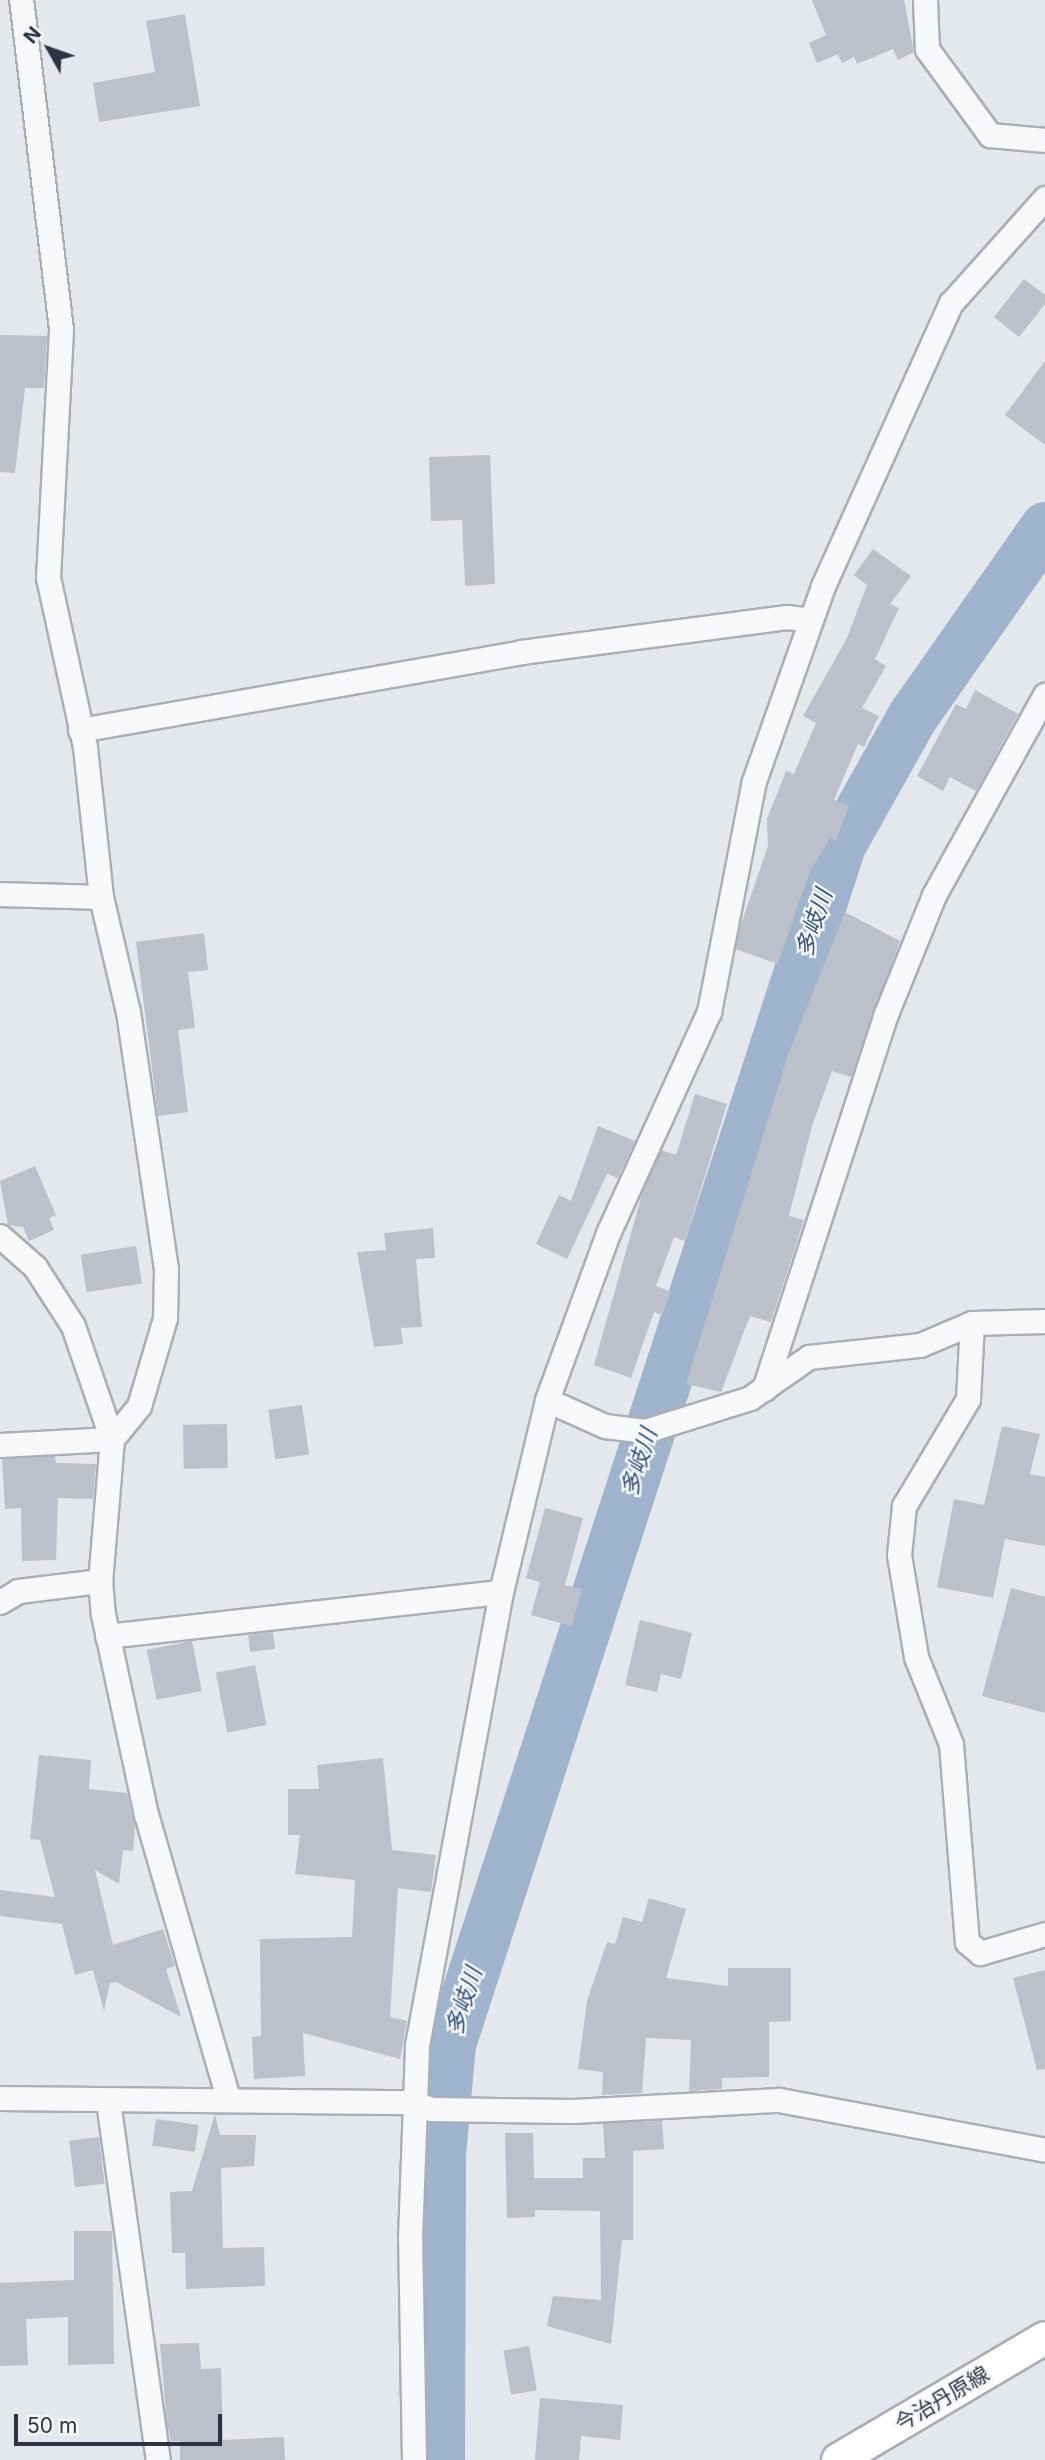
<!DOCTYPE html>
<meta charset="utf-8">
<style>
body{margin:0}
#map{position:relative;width:1045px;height:2460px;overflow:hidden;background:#e4e7ec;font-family:Inter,"Noto Sans JP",sans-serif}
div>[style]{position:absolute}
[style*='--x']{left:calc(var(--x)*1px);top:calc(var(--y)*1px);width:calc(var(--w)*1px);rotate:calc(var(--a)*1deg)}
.river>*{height:51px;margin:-25.5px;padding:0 25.5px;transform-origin:25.5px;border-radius:25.5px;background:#9fb4cc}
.building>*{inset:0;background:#bbc0ca;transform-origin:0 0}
.roads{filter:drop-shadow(2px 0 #a9aeb7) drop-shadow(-2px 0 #a9aeb7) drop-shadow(0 2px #a9aeb7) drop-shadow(0 -2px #a9aeb7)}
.street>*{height:23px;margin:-11.5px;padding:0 11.5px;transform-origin:11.5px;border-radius:11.5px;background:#f7f8fa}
.secondary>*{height:32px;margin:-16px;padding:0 16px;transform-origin:16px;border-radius:16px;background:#fff}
span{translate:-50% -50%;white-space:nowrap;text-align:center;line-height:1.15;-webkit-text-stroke:5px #f4f6f9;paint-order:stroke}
.street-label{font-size:21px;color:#2b3445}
.water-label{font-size:23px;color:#34527a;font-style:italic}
.north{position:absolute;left:14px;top:14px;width:70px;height:70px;-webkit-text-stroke:5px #f4f6f9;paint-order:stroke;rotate:310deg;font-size:19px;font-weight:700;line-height:28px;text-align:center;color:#2b3445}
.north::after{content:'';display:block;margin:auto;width:24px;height:32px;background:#2b3445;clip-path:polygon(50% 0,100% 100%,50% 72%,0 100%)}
.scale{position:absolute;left:14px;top:2414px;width:208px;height:32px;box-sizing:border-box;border:4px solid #2b3445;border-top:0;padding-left:9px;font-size:21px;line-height:24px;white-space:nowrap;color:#2b3445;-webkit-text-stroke:5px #f4f6f9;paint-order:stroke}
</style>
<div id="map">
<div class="river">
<i style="--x:439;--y:2460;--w:305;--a:-89.8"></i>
<i style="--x:440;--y:2155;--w:111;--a:-84.9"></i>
<i style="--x:450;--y:2044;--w:1261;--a:-71.98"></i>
<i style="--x:840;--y:845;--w:149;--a:-60.7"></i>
<i style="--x:913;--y:715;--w:230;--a:-54.9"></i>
</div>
<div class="building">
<i style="clip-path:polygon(812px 0,904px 0,914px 52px,898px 60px,893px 49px,857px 64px,854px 57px,842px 63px,838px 54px,817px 63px,809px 43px,826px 35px)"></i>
<i style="clip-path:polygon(185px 14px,200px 106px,99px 122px,93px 83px,155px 72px,146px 21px)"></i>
<i style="clip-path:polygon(1024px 279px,1045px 295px,1045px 304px,1019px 337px,994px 317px)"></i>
<i style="clip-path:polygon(0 335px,47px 336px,44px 388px,25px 388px,15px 473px,0 472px)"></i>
<i style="clip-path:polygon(1045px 361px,1045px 445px,1005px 415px)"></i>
<i style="clip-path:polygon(490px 455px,495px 584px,465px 586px,462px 520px,431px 521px,429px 457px)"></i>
<i style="clip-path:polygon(873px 549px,911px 576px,890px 604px,899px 608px,875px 659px,886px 666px,862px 708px,879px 716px,864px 747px,858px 744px,834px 800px,849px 806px,836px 840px,830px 838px,810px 871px,778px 964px,735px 949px,739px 930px,768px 846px,767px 819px,786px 771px,794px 774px,816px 723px,803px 716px,847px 638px,867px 585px,854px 575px)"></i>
<i style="clip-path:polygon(975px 690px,1018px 714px,976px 791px,950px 777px,943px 791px,917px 776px,956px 704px,966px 709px)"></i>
<i style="clip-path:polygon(845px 912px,900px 941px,851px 1077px,832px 1071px,812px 1126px,789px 1216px,804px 1220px,771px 1322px,750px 1316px,721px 1392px,686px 1384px,788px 1055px)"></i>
<i style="clip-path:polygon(204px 933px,208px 970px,188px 972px,195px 1028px,178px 1030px,188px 1112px,158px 1116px,136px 942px)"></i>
<i style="clip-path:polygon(695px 1094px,727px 1104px,685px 1241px,674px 1237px,656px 1286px,671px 1292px,662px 1315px,654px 1312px,631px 1378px,594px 1365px,644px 1187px,661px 1150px,676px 1155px)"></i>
<i style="clip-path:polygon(598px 1126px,635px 1141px,618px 1178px,607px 1174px,567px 1259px,536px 1244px,559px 1195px,571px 1201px)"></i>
<i style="clip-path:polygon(35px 1166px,56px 1215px,49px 1218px,54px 1230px,29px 1241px,23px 1227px,8px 1225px,0 1181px)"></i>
<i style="clip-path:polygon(433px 1228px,435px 1258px,416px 1259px,422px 1327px,401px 1328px,403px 1344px,374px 1347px,357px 1252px,386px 1250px,384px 1233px)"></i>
<i style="left:136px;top:1246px;width:38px;height:56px;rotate:81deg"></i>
<i style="left:302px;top:1405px;width:50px;height:34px;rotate:82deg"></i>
<i style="left:227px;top:1424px;width:44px;height:44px;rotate:89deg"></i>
<i style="clip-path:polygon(1002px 1426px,1040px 1434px,1030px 1474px,1045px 1477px,1045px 1546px,1005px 1539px,993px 1598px,937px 1587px,954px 1499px,984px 1505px)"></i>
<i style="clip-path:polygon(55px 1456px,56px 1463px,96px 1464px,93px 1499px,58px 1498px,56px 1560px,22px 1561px,21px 1508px,5px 1509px,2px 1459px)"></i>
<i style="clip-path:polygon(545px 1508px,583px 1518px,565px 1585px,582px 1589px,572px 1626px,531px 1615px,540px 1582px,526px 1578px)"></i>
<i style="clip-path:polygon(1011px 1588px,1045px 1597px,1045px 1713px,982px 1696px)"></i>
<i style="clip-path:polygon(640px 1620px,692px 1633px,681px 1679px,661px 1674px,657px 1692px,625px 1685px)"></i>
<i style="left:273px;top:1632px;width:17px;height:25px;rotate:83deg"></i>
<i style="left:192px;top:1641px;width:51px;height:46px;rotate:79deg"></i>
<i style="left:255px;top:1665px;width:61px;height:40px;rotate:79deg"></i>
<i style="clip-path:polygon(39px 1755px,91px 1760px,89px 1789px,127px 1793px,135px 1827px,133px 1851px,123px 1850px,119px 1884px,95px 1870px,113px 1945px,163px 1929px,175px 1966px,166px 1969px,181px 2017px,116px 1982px,110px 1983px,104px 2011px,93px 1970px,75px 1975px,62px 1924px,0 1916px,0 1890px,55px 1897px,40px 1840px,30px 1839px)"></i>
<i style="clip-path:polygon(383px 1758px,392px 1850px,436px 1855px,431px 1892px,398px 1888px,390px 2017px,407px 2021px,400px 2059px,303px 2033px,305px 2076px,254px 2079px,252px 2037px,261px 2036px,260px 1939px,352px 1937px,355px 1880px,295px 1874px,300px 1835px,288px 1835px,288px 1789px,319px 1789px,317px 1765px)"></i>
<i style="clip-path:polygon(649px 1898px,686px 1909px,666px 1978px,728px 1986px,728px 1968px,791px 1968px,791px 2021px,769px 2022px,769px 2077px,722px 2078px,722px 2089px,689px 2091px,691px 2040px,646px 2038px,642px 2093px,602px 2095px,603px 2072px,578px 2069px,587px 2001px,607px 1942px,615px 1944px,623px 1917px,642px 1922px)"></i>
<i style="clip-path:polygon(1045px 1970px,1045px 2069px,1037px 2070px,1013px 1978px)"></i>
<i style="clip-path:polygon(215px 2114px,220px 2135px,256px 2135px,254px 2166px,221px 2168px,223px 2248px,264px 2247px,265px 2286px,186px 2289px,185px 2253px,172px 2253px,170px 2192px,192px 2191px)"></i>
<i style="left:156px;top:2119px;width:43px;height:27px;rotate:8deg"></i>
<i style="clip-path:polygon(662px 2121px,664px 2149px,633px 2151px,633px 2240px,622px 2240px,611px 2344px,547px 2326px,553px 2296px,601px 2300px,600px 2211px,535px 2210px,535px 2217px,507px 2218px,505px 2133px,533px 2133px,534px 2178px,583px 2178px,583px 2158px,605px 2158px,603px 2123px)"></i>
<i style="left:99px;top:2137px;width:47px;height:30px;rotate:83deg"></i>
<i style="clip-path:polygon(74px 2231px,112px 2231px,114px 2364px,68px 2365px,68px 2317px,26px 2319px,28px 2365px,0 2366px,0 2283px,74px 2280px)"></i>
<i style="clip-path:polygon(199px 2343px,201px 2369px,221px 2368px,223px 2440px,284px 2437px,285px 2460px,180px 2460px,180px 2441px,171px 2441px,167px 2424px,160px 2344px)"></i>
<i style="left:529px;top:2346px;width:45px;height:26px;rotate:80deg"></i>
<i style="clip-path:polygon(540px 2398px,623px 2405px,620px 2440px,581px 2436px,579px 2460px,535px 2460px)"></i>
</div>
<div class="roads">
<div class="street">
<i style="--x:925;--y:0;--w:49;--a:87.7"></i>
<i style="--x:927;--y:49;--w:107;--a:53.8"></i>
<i style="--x:990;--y:135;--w:55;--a:5.2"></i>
<i style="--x:80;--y:730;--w:448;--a:-10"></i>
<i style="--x:521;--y:652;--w:268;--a:-7.5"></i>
<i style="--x:787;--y:617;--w:24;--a:7"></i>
<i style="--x:0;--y:894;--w:101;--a:1.7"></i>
<i style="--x:0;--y:1236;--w:47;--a:41.5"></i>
<i style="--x:35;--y:1267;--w:70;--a:57.2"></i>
<i style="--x:73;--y:1326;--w:120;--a:71"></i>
<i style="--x:112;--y:1439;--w:143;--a:94.8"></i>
<i style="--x:100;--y:1581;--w:33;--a:85"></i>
<i style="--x:103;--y:1614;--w:205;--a:77.9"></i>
<i style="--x:146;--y:1814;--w:297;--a:73.9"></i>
<i style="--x:972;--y:1323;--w:76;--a:93"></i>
<i style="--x:968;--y:1399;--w:125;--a:120.9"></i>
<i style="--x:904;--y:1506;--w:49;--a:95.8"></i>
<i style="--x:899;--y:1555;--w:103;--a:80.5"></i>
<i style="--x:916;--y:1657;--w:94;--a:68.1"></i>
<i style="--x:951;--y:1744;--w:199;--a:85.4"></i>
<i style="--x:967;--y:1942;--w:17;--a:40"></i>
<i style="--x:980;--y:1953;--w:68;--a:-16.3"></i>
<i style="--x:764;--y:1389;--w:394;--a:-72"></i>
<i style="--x:886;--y:1014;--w:128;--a:-68"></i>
<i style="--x:934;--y:895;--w:229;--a:-61"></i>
<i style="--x:547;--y:1400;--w:64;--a:24.1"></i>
<i style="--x:605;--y:1426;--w:40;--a:7.1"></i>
<i style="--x:645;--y:1431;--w:110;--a:-17.4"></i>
<i style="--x:750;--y:1398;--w:72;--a:-34.8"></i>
<i style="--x:809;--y:1357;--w:112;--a:-6.2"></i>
<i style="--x:920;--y:1345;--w:56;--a:-22.9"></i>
<i style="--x:972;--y:1323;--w:73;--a:-1.6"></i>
<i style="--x:0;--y:1445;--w:112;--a:-3.1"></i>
<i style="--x:112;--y:1439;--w:43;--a:-50.7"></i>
<i style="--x:139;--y:1406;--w:92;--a:-73.5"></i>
<i style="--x:165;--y:1318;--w:49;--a:-88.8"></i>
<i style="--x:166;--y:1269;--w:260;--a:-98.4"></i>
<i style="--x:128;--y:1012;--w:118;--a:-103.2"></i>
<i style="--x:101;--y:897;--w:151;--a:-96.1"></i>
<i style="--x:85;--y:747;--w:173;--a:-102.3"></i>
<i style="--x:48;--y:578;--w:249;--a:-87"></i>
<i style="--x:61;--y:329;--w:331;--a:-96.9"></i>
<i style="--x:0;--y:1602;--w:21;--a:-31"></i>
<i style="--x:18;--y:1591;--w:83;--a:-7"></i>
<i style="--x:107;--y:1636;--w:396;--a:-6.4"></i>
<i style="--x:0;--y:2098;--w:412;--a:0.6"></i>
<i style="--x:412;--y:2102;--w:20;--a:20"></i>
<i style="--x:431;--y:2109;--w:142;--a:0.8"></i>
<i style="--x:573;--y:2111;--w:206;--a:-3.1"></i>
<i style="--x:779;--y:2100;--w:271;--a:10.6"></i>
<i style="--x:108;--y:2101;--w:362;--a:82.1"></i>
<i style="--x:414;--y:2460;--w:221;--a:-91"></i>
<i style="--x:410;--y:2239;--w:194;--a:-87.9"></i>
<i style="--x:417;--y:2045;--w:461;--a:-79.5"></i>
<i style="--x:501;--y:1592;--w:197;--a:-76.5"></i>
<i style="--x:547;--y:1400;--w:180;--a:-69.9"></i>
<i style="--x:609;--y:1231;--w:241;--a:-65.5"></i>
<i style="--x:709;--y:1012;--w:235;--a:-79"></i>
<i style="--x:754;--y:781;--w:207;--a:-70.5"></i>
<i style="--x:823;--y:586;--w:311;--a:-65.7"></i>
<i style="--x:951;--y:303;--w:141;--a:-48.2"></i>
</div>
<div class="secondary">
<i style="--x:838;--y:2460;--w:240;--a:-30.5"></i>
</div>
</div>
<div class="street-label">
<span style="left:942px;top:2399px;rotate:-31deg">今治丹原線</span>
</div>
<div class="water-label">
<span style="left:814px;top:923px;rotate:-72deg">多岐川</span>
<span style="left:639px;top:1462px;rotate:-72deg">多岐川</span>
<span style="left:464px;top:2001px;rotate:-72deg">多岐川</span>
</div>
<div class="north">N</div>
<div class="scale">50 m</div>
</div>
